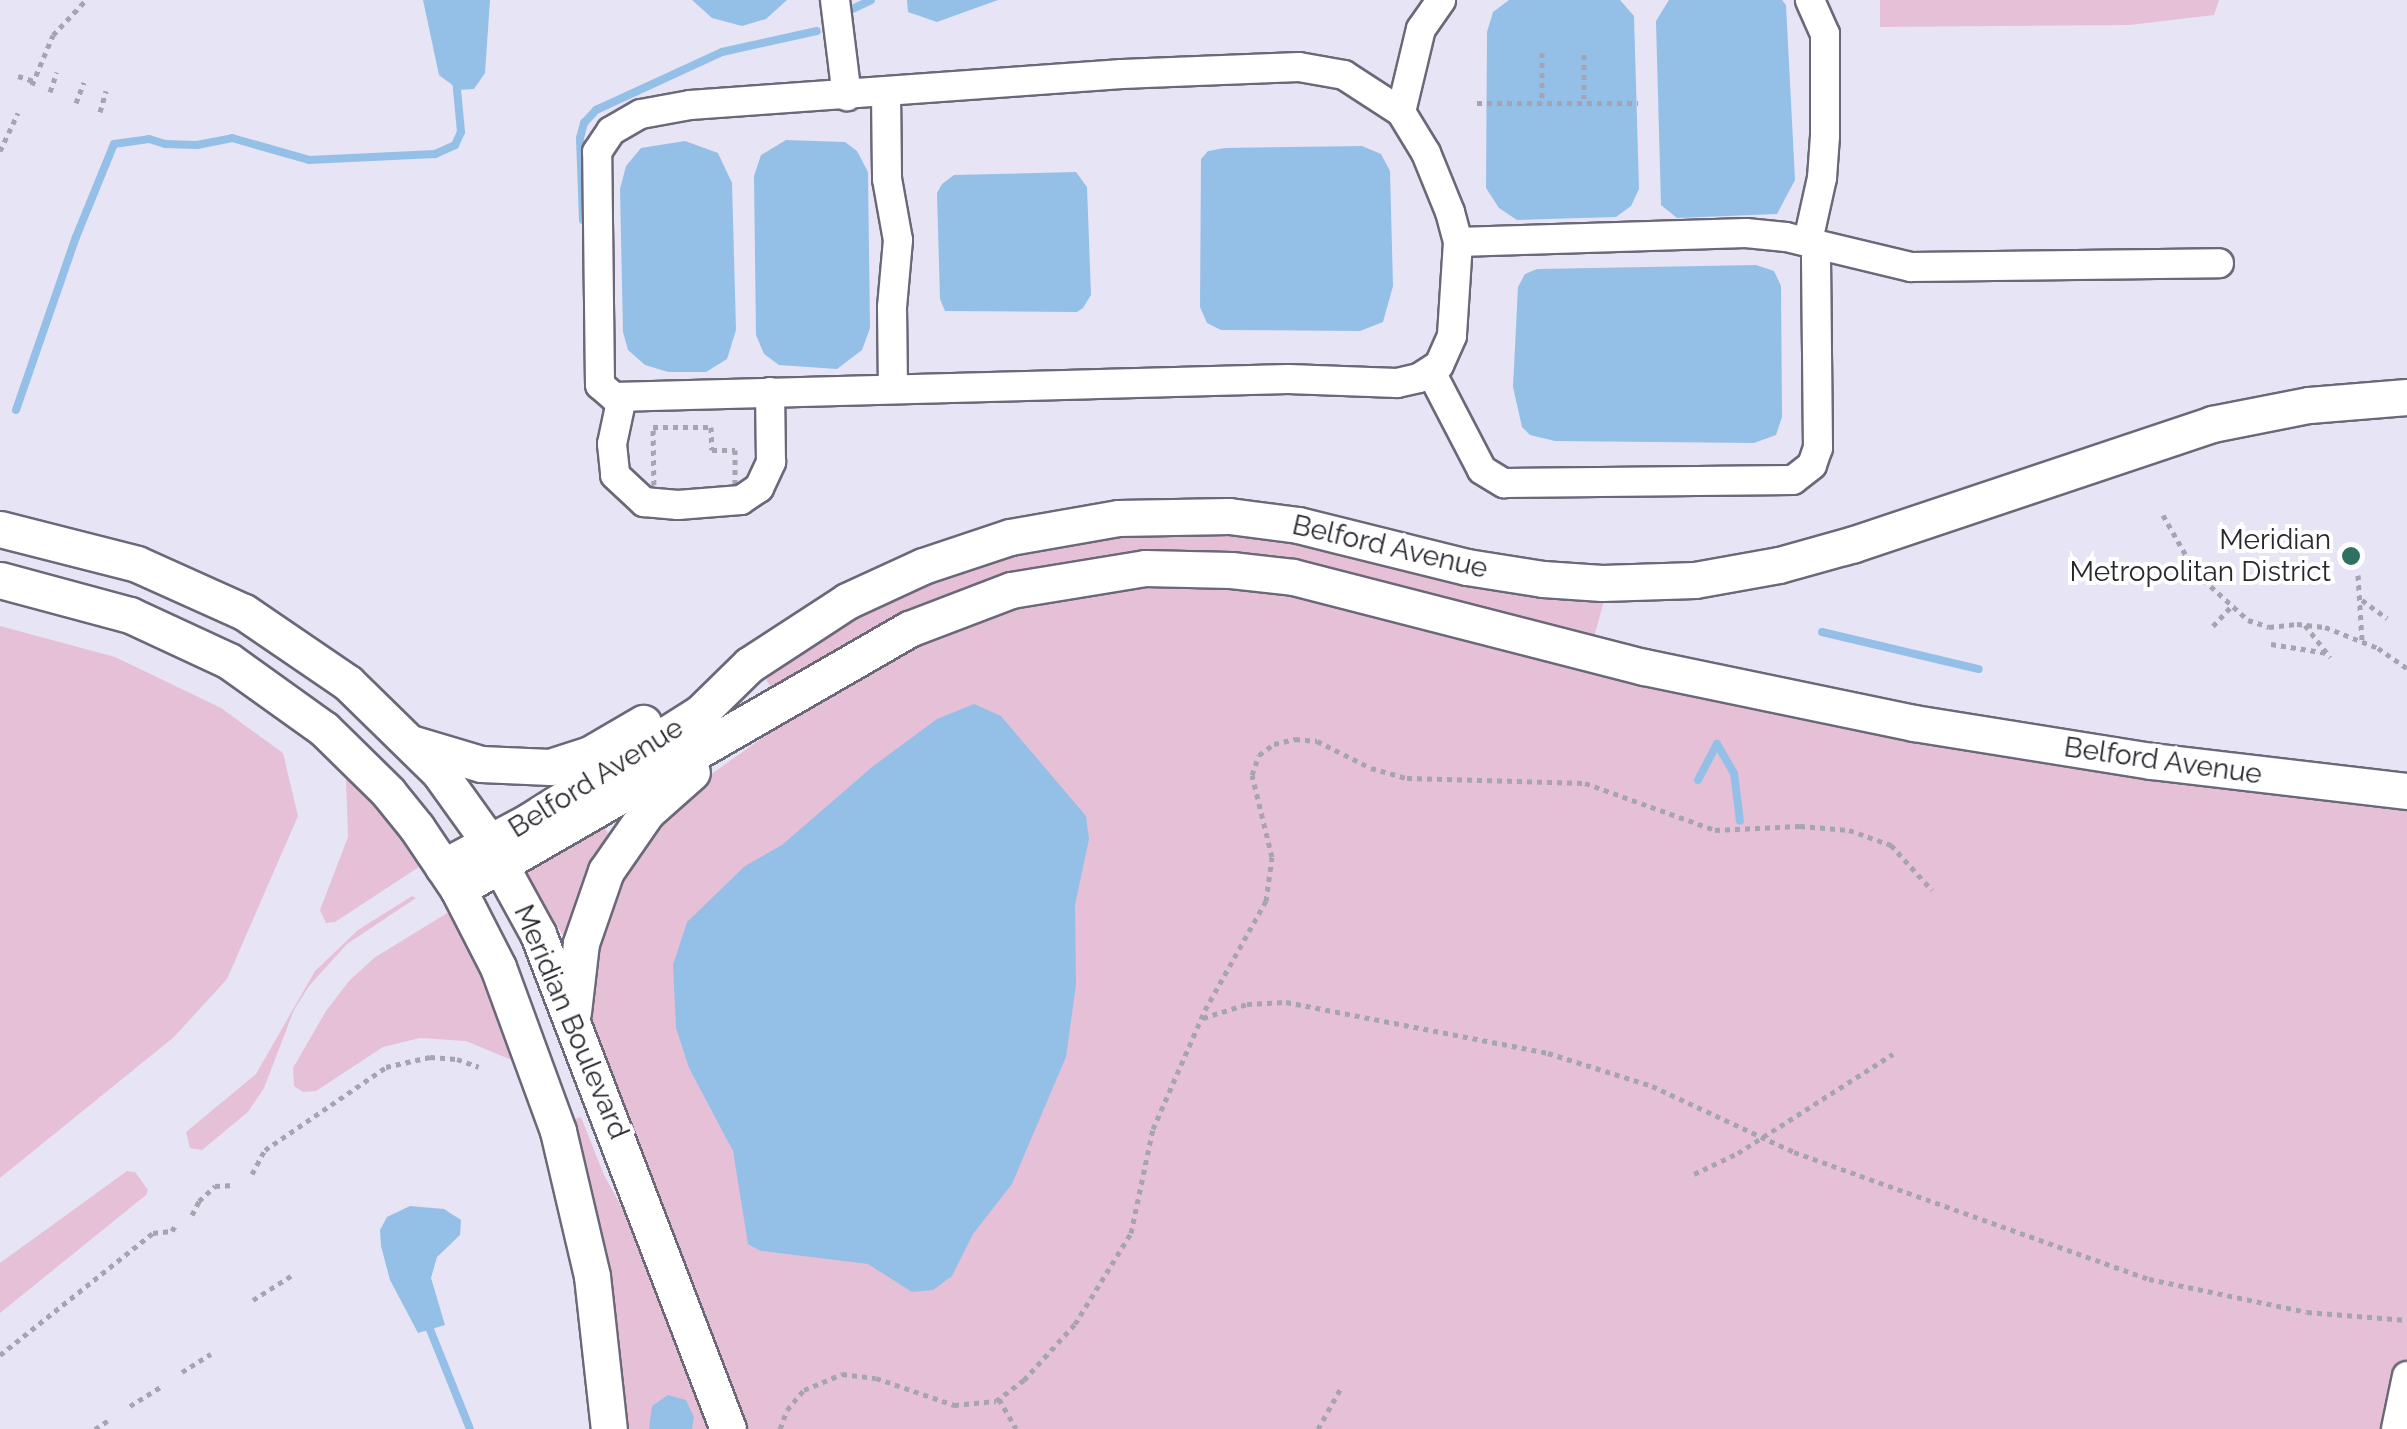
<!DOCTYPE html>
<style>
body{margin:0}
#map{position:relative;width:2407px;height:1429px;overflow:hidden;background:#e7e4f5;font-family:Raleway,sans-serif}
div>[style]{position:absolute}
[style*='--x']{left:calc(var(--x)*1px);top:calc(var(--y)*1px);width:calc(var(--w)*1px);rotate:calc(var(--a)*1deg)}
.green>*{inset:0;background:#e6c0d7}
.water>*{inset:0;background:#94c0e7}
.stream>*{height:8px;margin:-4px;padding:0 4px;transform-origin:4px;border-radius:4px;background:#94c0e7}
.path>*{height:5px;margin-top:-2.5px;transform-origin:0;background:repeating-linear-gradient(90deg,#a6a4b1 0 5px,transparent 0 10px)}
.roads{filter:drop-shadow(2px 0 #6b6878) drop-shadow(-2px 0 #6b6878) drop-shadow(0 2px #6b6878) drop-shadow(0 -2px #6b6878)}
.minor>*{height:28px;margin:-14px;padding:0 14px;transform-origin:14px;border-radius:14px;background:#fff}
.major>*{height:35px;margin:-17.5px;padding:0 17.5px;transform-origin:17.5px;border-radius:17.5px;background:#fff}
.dots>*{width:28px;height:28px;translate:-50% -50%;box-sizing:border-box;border:5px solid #fff;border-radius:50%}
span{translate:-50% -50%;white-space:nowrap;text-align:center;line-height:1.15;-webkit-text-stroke:8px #fff;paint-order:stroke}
.poi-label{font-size:28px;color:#29282f}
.right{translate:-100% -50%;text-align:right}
.street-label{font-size:28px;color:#29282f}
</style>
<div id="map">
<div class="green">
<i style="clip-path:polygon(1880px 0,2219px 0,2214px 15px,2129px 25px,1880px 27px)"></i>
<i style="clip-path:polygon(1238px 532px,1605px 597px,1593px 641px,1165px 554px,774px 691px,766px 680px,794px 653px,879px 601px,970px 563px,1088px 536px)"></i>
<i style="clip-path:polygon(1126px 584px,1267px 588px,2407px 805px,2407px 1429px,741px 1429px,592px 1026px,588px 1004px,606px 900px,679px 797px,810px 704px,890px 654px,1009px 606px)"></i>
<i style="clip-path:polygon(0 626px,115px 657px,221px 708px,283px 753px,298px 816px,227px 979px,174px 1037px,0 1178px)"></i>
<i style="clip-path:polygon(351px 776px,376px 800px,422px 865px,335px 922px,326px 923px,320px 910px,348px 837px,346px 780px)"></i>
<i style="clip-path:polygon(602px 824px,608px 833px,563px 935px,524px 870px)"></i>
<i style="clip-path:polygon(412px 896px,416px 898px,347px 944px,309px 986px,294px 1010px,264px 1088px,248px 1112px,202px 1150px,190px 1148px,186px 1132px,256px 1074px,315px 971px,358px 930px)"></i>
<i style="clip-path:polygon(447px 913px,454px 913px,496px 1001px,514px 1061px,466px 1041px,420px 1038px,383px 1047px,316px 1091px,303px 1092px,294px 1086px,293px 1068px,326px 1011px,349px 981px,374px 958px)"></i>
<i style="clip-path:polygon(581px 1117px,604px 1175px,642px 1244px,712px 1429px,623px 1429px,569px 1121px)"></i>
<i style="clip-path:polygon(127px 1171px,135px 1172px,148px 1190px,146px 1195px,0 1313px,0 1263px)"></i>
</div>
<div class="water">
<i style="clip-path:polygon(423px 0,490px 0,485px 73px,474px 89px,459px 90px,439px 75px)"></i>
<i style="clip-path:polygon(692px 0,787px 0,766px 19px,742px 26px,712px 18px)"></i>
<i style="clip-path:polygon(907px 0,998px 0,937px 22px,908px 12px)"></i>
<i style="clip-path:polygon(1509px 0,1620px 0,1634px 16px,1639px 189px,1631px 206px,1616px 217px,1517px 220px,1499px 208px,1486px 188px,1487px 32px,1493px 12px)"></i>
<i style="clip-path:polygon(1669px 0,1782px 0,1786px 5px,1795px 180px,1777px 214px,1677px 218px,1661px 205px,1656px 21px)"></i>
<i style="clip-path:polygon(786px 140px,845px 142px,857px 151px,868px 172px,870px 328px,862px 350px,837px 369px,779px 365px,764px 354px,756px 335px,754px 176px,761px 155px)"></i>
<i style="clip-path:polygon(685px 141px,718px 153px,732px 183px,736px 330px,727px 359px,706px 372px,668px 372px,645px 365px,628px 350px,623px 332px,620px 189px,626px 166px,641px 148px)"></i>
<i style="clip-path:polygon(1362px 146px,1381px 154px,1390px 171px,1393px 286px,1383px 322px,1360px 331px,1221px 330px,1207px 323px,1200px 307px,1201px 159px,1208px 151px,1225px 148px)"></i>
<i style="clip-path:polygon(1076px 172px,1087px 187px,1091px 295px,1083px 308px,1077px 312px,945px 311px,940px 299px,937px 193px,942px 184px,954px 175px)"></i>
<i style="clip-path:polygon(1756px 265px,1774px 271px,1781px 286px,1782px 417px,1776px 435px,1754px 443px,1555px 441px,1530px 435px,1522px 427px,1513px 387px,1518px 287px,1525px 274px,1537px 269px)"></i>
<i style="clip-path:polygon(974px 704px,1001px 716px,1086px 816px,1089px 839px,1075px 905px,1076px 985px,1066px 1057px,1012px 1184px,973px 1234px,952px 1276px,933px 1290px,912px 1292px,868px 1264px,761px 1251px,748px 1244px,733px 1151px,689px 1068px,676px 1028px,673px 965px,687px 922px,745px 866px,782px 845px,872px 767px,937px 719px)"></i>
<i style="clip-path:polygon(410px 1206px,444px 1209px,461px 1220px,460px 1235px,437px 1257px,431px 1278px,445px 1325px,418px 1333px,390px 1280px,381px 1246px,380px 1230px,387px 1217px)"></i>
<i style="clip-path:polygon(668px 1395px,686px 1400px,694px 1417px,692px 1429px,649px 1429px,652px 1406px)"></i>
</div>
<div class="stream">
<i style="--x:850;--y:10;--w:23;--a:-25"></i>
<i style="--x:583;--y:220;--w:82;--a:-92.1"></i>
<i style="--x:580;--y:138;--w:16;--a:-75"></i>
<i style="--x:584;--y:123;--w:18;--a:-47"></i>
<i style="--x:596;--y:110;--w:139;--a:-24.7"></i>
<i style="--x:722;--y:52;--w:97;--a:-12.5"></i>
<i style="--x:16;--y:410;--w:183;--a:-70.9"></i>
<i style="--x:76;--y:237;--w:100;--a:-67.8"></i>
<i style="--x:114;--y:144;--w:35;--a:-8"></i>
<i style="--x:149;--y:139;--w:17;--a:17"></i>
<i style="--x:165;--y:144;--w:32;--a:2"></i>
<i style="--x:197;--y:145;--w:36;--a:-11"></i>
<i style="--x:232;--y:138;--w:80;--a:15.9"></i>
<i style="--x:309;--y:160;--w:126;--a:-2.7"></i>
<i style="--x:435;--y:154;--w:22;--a:-24"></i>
<i style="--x:455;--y:145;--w:14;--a:-65"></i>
<i style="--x:461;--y:132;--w:53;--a:-95.4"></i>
<i style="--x:1822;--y:632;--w:161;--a:13.3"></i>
<i style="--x:1698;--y:780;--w:41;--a:-62.2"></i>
<i style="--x:1717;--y:744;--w:34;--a:60"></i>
<i style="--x:1734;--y:773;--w:48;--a:82.9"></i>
<i style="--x:427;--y:1322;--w:115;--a:68.1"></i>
</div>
<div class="path">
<i style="--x:1542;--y:53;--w:50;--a:90"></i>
<i style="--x:1584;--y:54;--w:49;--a:90"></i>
<i style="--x:18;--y:76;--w:16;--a:18"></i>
<i style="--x:32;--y:85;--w:54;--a:-67.2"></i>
<i style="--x:53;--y:35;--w:48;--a:-46.7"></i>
<i style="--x:50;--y:92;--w:21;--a:-71"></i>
<i style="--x:76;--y:103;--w:22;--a:-69"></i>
<i style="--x:1477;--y:103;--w:161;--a:0"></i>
<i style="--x:100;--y:112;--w:22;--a:-74"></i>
<i style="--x:0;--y:151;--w:42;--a:-64.7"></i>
<i style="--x:653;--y:427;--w:58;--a:0"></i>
<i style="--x:711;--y:427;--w:23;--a:88"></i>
<i style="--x:712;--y:450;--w:23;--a:0"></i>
<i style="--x:735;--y:450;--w:43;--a:90"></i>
<i style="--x:735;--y:493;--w:81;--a:178.6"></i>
<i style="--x:654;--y:495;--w:68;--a:-90.8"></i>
<i style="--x:2163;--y:515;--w:67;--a:60.4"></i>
<i style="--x:2196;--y:573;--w:70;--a:42.1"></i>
<i style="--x:2248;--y:620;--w:22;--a:18"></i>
<i style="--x:2269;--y:627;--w:28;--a:-6"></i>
<i style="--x:2297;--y:624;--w:28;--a:6"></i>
<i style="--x:2325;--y:627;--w:57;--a:21.6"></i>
<i style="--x:2378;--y:648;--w:35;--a:35"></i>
<i style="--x:2358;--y:575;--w:65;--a:86.5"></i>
<i style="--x:2362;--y:600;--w:31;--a:36"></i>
<i style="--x:2305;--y:625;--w:41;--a:52"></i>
<i style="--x:2213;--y:626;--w:26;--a:-47"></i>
<i style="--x:2271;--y:644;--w:57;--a:9.1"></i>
<i style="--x:1203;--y:1018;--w:46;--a:-17.7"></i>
<i style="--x:1247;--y:1004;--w:39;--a:-3"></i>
<i style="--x:1286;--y:1002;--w:267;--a:11"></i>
<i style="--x:1548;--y:1053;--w:109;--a:17.6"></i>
<i style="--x:1652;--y:1086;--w:157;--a:24.9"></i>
<i style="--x:1794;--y:1152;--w:377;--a:19.7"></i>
<i style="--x:2149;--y:1279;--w:161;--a:11.8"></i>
<i style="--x:2307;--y:1312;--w:100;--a:4.6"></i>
<i style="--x:252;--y:1174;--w:27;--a:-62"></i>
<i style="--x:265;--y:1150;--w:147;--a:-34.4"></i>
<i style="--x:386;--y:1067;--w:45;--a:-12.8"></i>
<i style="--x:430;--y:1057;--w:27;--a:4"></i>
<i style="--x:457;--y:1059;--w:23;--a:20"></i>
<i style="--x:1694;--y:1174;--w:49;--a:-25.5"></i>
<i style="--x:1738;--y:1153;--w:184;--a:-32.6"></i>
<i style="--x:192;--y:1215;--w:16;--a:-63"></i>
<i style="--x:199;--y:1201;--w:22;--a:-43"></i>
<i style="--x:215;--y:1186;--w:19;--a:-3"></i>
<i style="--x:253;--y:1300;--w:49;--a:-32.4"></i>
<i style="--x:0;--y:1355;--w:196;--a:-38.6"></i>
<i style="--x:153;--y:1233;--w:19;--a:-6"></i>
<i style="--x:172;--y:1231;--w:6;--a:-59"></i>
<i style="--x:182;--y:1372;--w:34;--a:-32"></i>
<i style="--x:999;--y:1399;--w:34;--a:60"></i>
<i style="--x:130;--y:1406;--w:39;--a:-32"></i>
<i style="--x:95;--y:1429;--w:17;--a:-33"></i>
<i style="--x:780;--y:1429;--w:20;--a:-70"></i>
<i style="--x:787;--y:1410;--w:26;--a:-50"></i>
<i style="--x:804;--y:1390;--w:41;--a:-22.8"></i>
<i style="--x:842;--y:1374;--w:34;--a:7"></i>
<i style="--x:876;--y:1378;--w:83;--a:19.1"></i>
<i style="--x:954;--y:1405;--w:42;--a:-5.4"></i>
<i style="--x:996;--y:1401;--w:35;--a:-37"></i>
<i style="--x:1024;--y:1380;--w:76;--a:-47.7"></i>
<i style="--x:1075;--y:1324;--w:107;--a:-58.4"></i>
<i style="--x:1131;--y:1233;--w:106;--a:-78.1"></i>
<i style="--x:1153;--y:1129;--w:130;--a:-66.4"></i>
<i style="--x:1205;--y:1010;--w:125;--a:-60.8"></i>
<i style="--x:1266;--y:901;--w:44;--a:-82.2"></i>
<i style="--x:1272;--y:857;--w:84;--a:-103.7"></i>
<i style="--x:1252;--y:775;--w:21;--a:-71"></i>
<i style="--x:1259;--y:755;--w:19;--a:-36"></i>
<i style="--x:1274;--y:744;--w:22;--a:-13"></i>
<i style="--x:1295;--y:739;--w:22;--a:5"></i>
<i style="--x:1317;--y:741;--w:60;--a:26.6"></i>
<i style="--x:1371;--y:768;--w:37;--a:16"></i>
<i style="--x:1407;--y:778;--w:178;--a:1.6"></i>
<i style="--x:1585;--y:783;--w:138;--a:19.9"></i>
<i style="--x:1715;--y:830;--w:85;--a:-2.7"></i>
<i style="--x:1800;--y:826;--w:49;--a:4.7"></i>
<i style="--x:1849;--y:830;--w:45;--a:19.7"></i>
<i style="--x:1891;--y:845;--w:61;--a:47.7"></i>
<i style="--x:1318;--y:1429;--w:49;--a:-60.8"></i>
</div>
<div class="roads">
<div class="minor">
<i style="--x:835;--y:0;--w:97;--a:82.9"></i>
<i style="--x:1299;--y:67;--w:46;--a:10.1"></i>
<i style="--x:1344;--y:75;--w:68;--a:33"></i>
<i style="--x:1401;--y:112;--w:48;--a:58.6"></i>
<i style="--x:1426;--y:153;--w:64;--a:67.9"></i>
<i style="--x:1450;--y:212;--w:31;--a:75"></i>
<i style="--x:1458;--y:242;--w:94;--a:93.7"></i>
<i style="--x:1452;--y:336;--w:32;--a:114"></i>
<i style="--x:1439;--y:365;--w:24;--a:147"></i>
<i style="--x:1419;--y:378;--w:23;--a:167"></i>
<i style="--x:1397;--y:383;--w:109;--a:-177.9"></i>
<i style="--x:1288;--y:379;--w:674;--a:178.47"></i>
<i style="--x:614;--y:397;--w:18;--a:-139"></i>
<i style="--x:600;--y:385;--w:233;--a:-90.7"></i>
<i style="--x:597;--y:152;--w:25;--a:-56"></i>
<i style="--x:611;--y:131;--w:34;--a:-30"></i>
<i style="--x:641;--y:114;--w:50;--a:-10.4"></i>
<i style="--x:690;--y:105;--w:433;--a:-4.1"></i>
<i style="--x:1122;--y:74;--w:177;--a:-2.3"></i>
<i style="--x:886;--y:93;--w:86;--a:89.3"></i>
<i style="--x:887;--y:179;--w:62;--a:79.8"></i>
<i style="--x:898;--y:240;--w:67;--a:95.1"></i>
<i style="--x:892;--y:307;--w:81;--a:89.3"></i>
<i style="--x:1401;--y:112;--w:85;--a:-76.5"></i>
<i style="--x:1421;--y:29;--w:35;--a:-55"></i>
<i style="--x:1808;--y:241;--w:65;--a:-77.5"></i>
<i style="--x:1822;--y:178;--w:42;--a:-85.9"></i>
<i style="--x:1825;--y:136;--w:102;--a:-90"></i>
<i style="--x:1825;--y:34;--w:37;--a:-114"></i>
<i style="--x:1458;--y:242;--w:288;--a:-1.8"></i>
<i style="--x:1746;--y:233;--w:40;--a:5.7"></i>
<i style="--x:1786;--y:237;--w:129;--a:13.5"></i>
<i style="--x:1911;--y:267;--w:308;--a:-0.7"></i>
<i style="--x:1431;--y:372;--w:110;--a:62.5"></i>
<i style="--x:1482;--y:470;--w:26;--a:31"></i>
<i style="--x:1504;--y:483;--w:289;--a:-0.6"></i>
<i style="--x:1793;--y:480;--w:24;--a:-38"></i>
<i style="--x:1812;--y:465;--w:18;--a:-71"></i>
<i style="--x:1818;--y:448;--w:204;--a:-90.6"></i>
<i style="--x:622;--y:397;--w:48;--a:102"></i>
<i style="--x:612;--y:444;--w:31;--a:84"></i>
<i style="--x:615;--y:475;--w:40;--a:43"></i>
<i style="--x:644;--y:502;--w:34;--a:5"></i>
<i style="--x:678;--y:505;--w:63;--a:-4.5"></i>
<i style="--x:741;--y:500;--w:22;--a:-34"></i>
<i style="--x:759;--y:488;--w:29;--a:-65"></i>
<i style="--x:771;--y:462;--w:70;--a:-90.8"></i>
<i style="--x:2396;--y:1429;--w:54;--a:-78.3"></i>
</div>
<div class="major">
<i style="--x:0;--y:529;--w:141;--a:14.3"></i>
<i style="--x:137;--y:564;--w:117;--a:24.2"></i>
<i style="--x:244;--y:612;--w:126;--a:34.3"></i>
<i style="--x:348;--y:683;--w:127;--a:44.4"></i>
<i style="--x:439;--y:772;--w:74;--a:54.4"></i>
<i style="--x:482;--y:832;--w:116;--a:61.2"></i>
<i style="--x:538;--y:934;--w:530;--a:69"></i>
<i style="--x:0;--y:580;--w:135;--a:15.1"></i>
<i style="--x:130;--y:615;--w:109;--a:24.9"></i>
<i style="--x:229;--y:661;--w:117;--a:35.6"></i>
<i style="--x:324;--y:729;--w:90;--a:44.5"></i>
<i style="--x:388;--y:792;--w:46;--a:51.1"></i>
<i style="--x:417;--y:828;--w:73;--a:56.1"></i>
<i style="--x:458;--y:889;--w:88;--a:62.9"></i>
<i style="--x:498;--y:967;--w:175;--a:69.9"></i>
<i style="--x:558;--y:1131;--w:149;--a:76.8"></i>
<i style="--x:592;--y:1276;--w:154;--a:83.7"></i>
<i style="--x:414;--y:744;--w:70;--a:16.6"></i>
<i style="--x:481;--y:764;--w:69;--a:2.5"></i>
<i style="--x:550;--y:767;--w:40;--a:-18"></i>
<i style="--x:588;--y:755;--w:64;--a:-30.2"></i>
<i style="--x:443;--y:867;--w:98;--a:-28.1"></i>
<i style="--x:529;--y:821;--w:202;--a:-32.3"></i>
<i style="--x:700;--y:713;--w:69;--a:-44.4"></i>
<i style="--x:749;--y:665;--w:117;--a:-33.1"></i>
<i style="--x:847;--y:601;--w:84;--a:-24.7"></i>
<i style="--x:923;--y:566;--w:92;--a:-18.4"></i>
<i style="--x:1010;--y:537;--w:110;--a:-10"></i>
<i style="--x:1118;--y:518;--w:111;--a:-1"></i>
<i style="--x:1229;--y:516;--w:70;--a:7.4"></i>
<i style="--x:1298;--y:525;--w:174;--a:14"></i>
<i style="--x:1467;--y:567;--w:77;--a:9"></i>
<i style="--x:1543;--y:579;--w:59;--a:3.9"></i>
<i style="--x:1602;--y:583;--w:93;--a:-1.8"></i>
<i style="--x:1695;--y:580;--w:85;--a:-10.1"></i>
<i style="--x:1779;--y:565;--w:78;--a:-15.6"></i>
<i style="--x:1854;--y:544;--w:378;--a:-18.5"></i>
<i style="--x:2212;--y:424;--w:99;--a:-11.1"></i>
<i style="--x:2309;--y:405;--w:98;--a:-4.7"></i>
<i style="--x:458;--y:889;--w:521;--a:-29.96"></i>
<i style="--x:909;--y:629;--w:109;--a:-20.9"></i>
<i style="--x:1011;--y:590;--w:136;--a:-9.3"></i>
<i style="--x:1145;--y:568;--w:86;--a:1.3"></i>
<i style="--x:1231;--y:570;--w:62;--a:6.4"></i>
<i style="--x:1293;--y:577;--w:362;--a:14.4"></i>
<i style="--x:1644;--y:667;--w:276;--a:11.7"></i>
<i style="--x:1914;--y:723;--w:240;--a:9.1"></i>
<i style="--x:2151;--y:761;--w:258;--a:6.7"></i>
<i style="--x:573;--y:1012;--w:69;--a:-83.4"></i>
<i style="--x:581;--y:943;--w:76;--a:-70.9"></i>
<i style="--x:606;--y:871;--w:72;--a:-55.2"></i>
<i style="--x:647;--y:812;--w:60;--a:-41.6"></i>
</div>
</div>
<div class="dots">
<i style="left:2351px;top:556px;background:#2f7160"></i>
</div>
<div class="poi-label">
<span class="right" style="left:2331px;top:556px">Meridian<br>Metropolitan District</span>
</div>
<div class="street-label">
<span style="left:1390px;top:547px;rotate:13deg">Belford Avenue</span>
<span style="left:2163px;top:761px;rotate:8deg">Belford Avenue</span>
<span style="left:596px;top:778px;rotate:-32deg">Belford Avenue</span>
<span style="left:571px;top:1022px;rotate:67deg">Meridian Boulevard</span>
</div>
</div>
